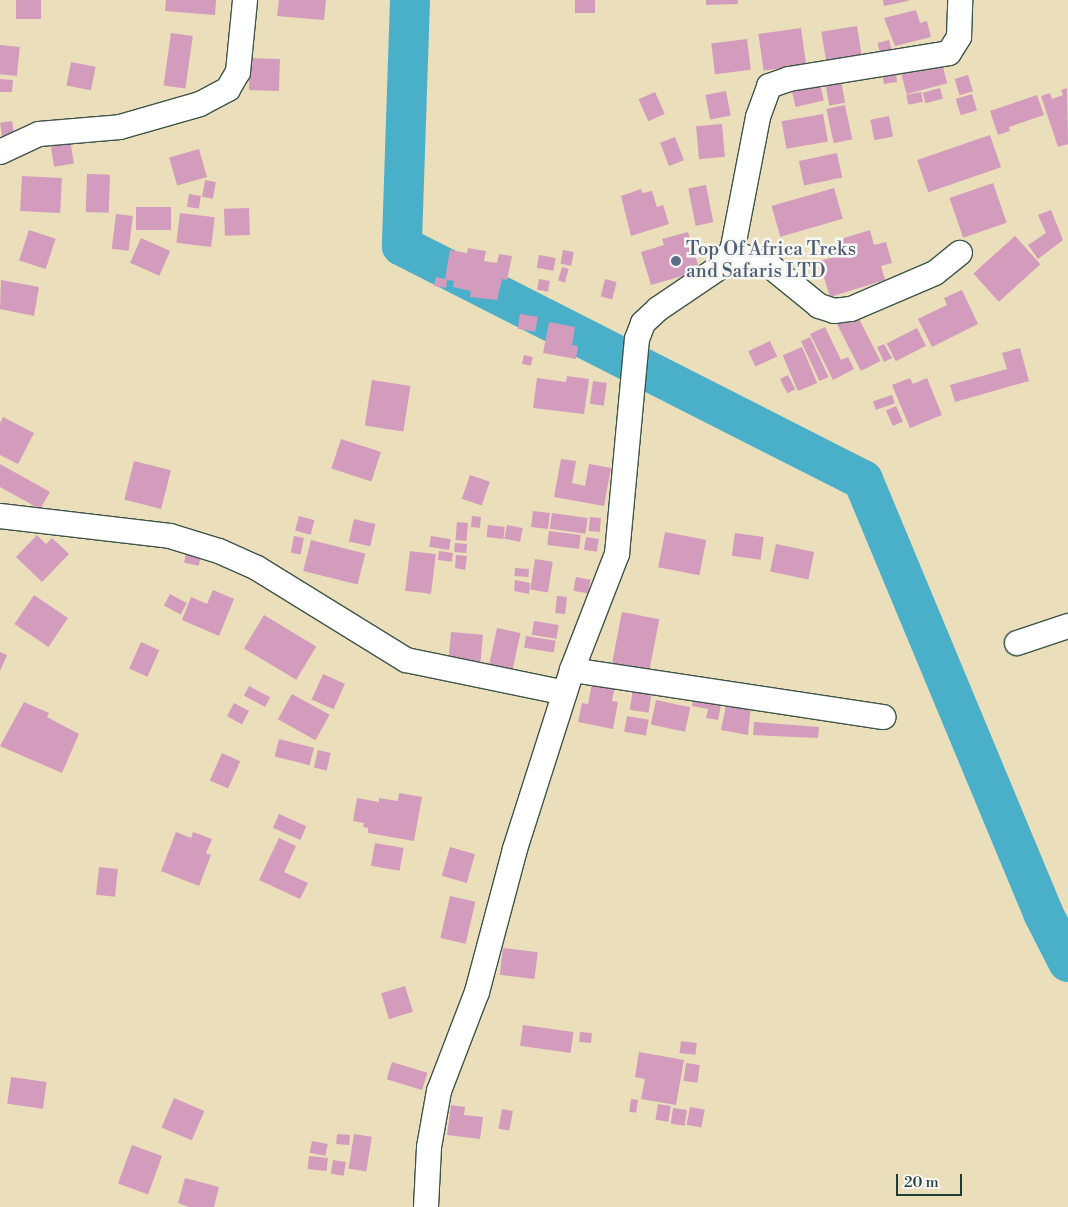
<!DOCTYPE html>
<style>
body{margin:0}
#map{position:relative;width:1068px;height:1207px;overflow:hidden;background:#eadebb;font-family:"Libre Bodoni",serif}
div>[style]{position:absolute}
[style*='--x']{left:calc(var(--x)*1px);top:calc(var(--y)*1px);width:calc(var(--w)*1px);rotate:calc(var(--a)*1deg)}
.river>*{height:40px;margin:-20px;padding:0 20px;transform-origin:20px;border-radius:20px;background:#4ab0c9}
.building>*{inset:0;background:#d39cbd;transform-origin:0 0}
.roads{filter:drop-shadow(1px 0 #3d5548) drop-shadow(-1px 0 #3d5548) drop-shadow(0 1px #3d5548) drop-shadow(0 -1px #3d5548)}
.minor>*{height:24px;margin:-12px;padding:0 12px;transform-origin:12px;border-radius:12px;background:#fff}
.dots>*{width:14px;height:14px;translate:-50% -50%;box-sizing:border-box;border:2px solid #f6f6f2;border-radius:50%}
span{translate:-50% -50%;white-space:nowrap;text-align:center;line-height:1.15;-webkit-text-stroke:5px #f6f6f2;paint-order:stroke}
.service-label{font-size:19px;color:#4e5e75}
.left{translate:0 -50%;text-align:left}
.scale{position:absolute;left:896px;top:1174px;width:66px;height:22px;box-sizing:border-box;border:2px solid #1f3d34;border-top:0;padding-left:6px;font-size:15px;line-height:18px;white-space:nowrap;color:#1f3d34;-webkit-text-stroke:4px #f6f6f2;paint-order:stroke}
</style>
<div id="map">
<div class="river">
<i style="--x:410;--y:0;--w:246;--a:91.9"></i>
<i style="--x:402;--y:246;--w:517;--a:26.91"></i>
<i style="--x:863;--y:480;--w:469;--a:67.4"></i>
<i style="--x:1043;--y:913;--w:55;--a:63"></i>
</div>
<div class="building">
<i style="left:16px;top:0;width:25px;height:19px"></i>
<i style="clip-path:polygon(166px 0,216px 0,215px 15px,165px 11px)"></i>
<i style="clip-path:polygon(279px 0,326px 0,324px 20px,277px 16px)"></i>
<i style="left:575px;top:0;width:20px;height:13px"></i>
<i style="clip-path:polygon(706px 0,738px 0,738px 4px,706px 5px)"></i>
<i style="clip-path:polygon(883px 0,908px 0,908px 1px,884px 6px)"></i>
<i style="clip-path:polygon(916px 10px,920px 23px,927px 21px,931px 37px,895px 46px,884px 18px)"></i>
<i style="left:857px;top:26px;width:31px;height:36px;rotate:81deg"></i>
<i style="left:801px;top:28px;width:37px;height:43px;rotate:82deg"></i>
<i style="left:171px;top:33px;width:22px;height:53px;rotate:8deg"></i>
<i style="left:747px;top:39px;width:31px;height:36px;rotate:83deg"></i>
<i style="left:889px;top:40px;width:11px;height:12px;rotate:75deg"></i>
<i style="left:0;top:45px;width:20px;height:29px;rotate:6deg"></i>
<i style="left:250px;top:58px;width:30px;height:32px;rotate:2deg"></i>
<i style="left:941px;top:60px;width:24px;height:42px;rotate:75deg"></i>
<i style="left:71px;top:62px;width:25px;height:24px;rotate:11deg"></i>
<i style="clip-path:polygon(896px 71px,897px 82px,884px 84px,882px 74px)"></i>
<i style="left:968px;top:75px;width:17px;height:14px;rotate:73deg"></i>
<i style="clip-path:polygon(0 79px,13px 80px,12px 92px,0 92px)"></i>
<i style="left:841px;top:80px;width:23px;height:16px;rotate:80deg"></i>
<i style="left:820px;top:84px;width:17px;height:29px;rotate:77deg"></i>
<i style="left:940px;top:88px;width:11px;height:18px;rotate:75deg"></i>
<i style="clip-path:polygon(1067px 88px,1068px 144px,1058px 147px,1041px 96px,1050px 93px,1052px 99px,1063px 95px,1061px 90px)"></i>
<i style="left:726px;top:91px;width:25px;height:21px;rotate:79deg"></i>
<i style="left:655px;top:92px;width:24px;height:18px;rotate:66deg"></i>
<i style="left:921px;top:92px;width:10px;height:15px;rotate:79deg"></i>
<i style="left:972px;top:94px;width:17px;height:17px;rotate:73deg"></i>
<i style="clip-path:polygon(1037px 95px,1044px 115px,1009px 127px,1010px 131px,998px 135px,990px 111px)"></i>
<i style="left:845px;top:105px;width:35px;height:19px;rotate:78deg"></i>
<i style="left:823px;top:114px;width:28px;height:42px;rotate:80deg"></i>
<i style="left:889px;top:116px;width:21px;height:19px;rotate:79deg"></i>
<i style="left:12px;top:121px;width:21px;height:12px;rotate:82deg"></i>
<i style="left:722px;top:124px;width:33px;height:26px;rotate:85deg"></i>
<i style="left:69px;top:133px;width:31px;height:20px;rotate:81deg"></i>
<i style="left:990px;top:135px;width:34px;height:77px;rotate:71deg"></i>
<i style="left:675px;top:137px;width:25px;height:16px;rotate:69deg"></i>
<i style="left:199px;top:149px;width:29px;height:31px;rotate:74deg"></i>
<i style="left:837px;top:153px;width:25px;height:39px;rotate:78deg"></i>
<i style="left:87px;top:174px;width:23px;height:38px;rotate:2deg"></i>
<i style="left:22px;top:176px;width:40px;height:35px;rotate:3deg"></i>
<i style="left:205px;top:180px;width:11px;height:17px;rotate:10deg"></i>
<i style="left:993px;top:183px;width:42px;height:46px;rotate:71deg"></i>
<i style="left:706px;top:185px;width:38px;height:18px;rotate:79deg"></i>
<i style="left:834px;top:188px;width:32px;height:65px;rotate:74deg"></i>
<i style="clip-path:polygon(641px 189px,642px 193px,652px 191px,657px 207px,663px 205px,669px 224px,631px 236px,621px 196px)"></i>
<i style="left:189px;top:194px;width:12px;height:13px;rotate:9deg"></i>
<i style="left:136px;top:207px;width:35px;height:23px"></i>
<i style="left:249px;top:208px;width:27px;height:25px;rotate:88deg"></i>
<i style="clip-path:polygon(1051px 210px,1063px 240px,1038px 259px,1028px 245px,1046px 233px,1038px 215px)"></i>
<i style="left:180px;top:213px;width:35px;height:30px;rotate:7deg"></i>
<i style="left:116px;top:214px;width:17px;height:35px;rotate:7deg"></i>
<i style="left:29px;top:230px;width:28px;height:32px;rotate:18deg"></i>
<i style="clip-path:polygon(870px 230px,874px 245px,886px 242px,892px 263px,881px 266px,885px 280px,830px 297px,819px 261px,845px 254px,841px 239px)"></i>
<i style="clip-path:polygon(688px 232px,700px 271px,651px 285px,641px 252px,664px 245px,662px 239px)"></i>
<i style="left:1015px;top:236px;width:38px;height:56px;rotate:48deg"></i>
<i style="left:141px;top:238px;width:32px;height:27px;rotate:24deg"></i>
<i style="clip-path:polygon(468px 248px,486px 251px,484px 261px,497px 263px,499px 254px,512px 256px,507px 280px,502px 279px,497px 300px,470px 297px,471px 291px,453px 287px,454px 281px,447px 280px,446px 288px,434px 286px,436px 277px,445px 279px,450px 250px,467px 253px)"></i>
<i style="left:563px;top:250px;width:11px;height:14px;rotate:10deg"></i>
<i style="left:539px;top:255px;width:17px;height:13px;rotate:10deg"></i>
<i style="left:562px;top:267px;width:7px;height:14px;rotate:16deg"></i>
<i style="left:539px;top:279px;width:11px;height:11px;rotate:10deg"></i>
<i style="left:605px;top:279px;width:12px;height:18px;rotate:14deg"></i>
<i style="clip-path:polygon(1px 280px,39px 287px,34px 316px,0 309px)"></i>
<i style="clip-path:polygon(962px 290px,978px 324px,932px 347px,918px 319px,947px 305px,944px 298px)"></i>
<i style="left:856px;top:313px;width:54px;height:22px;rotate:63deg"></i>
<i style="left:520px;top:314px;width:18px;height:15px;rotate:9deg"></i>
<i style="clip-path:polygon(549px 322px,575px 327px,572px 345px,578px 346px,576px 359px,543px 353px)"></i>
<i style="clip-path:polygon(825px 327px,841px 360px,848px 357px,854px 369px,833px 380px,810px 334px)"></i>
<i style="left:917px;top:328px;width:20px;height:34px;rotate:63deg"></i>
<i style="left:810px;top:337px;width:44px;height:10px;rotate:65deg"></i>
<i style="left:770px;top:341px;width:17px;height:24px;rotate:65deg"></i>
<i style="clip-path:polygon(884px 344px,892px 358px,884px 362px,877px 347px)"></i>
<i style="left:802px;top:347px;width:39px;height:21px;rotate:67deg"></i>
<i style="clip-path:polygon(1020px 348px,1029px 381px,955px 402px,950px 385px,1007px 369px,1002px 353px)"></i>
<i style="left:524px;top:355px;width:9px;height:9px;rotate:13deg"></i>
<i style="left:788px;top:375px;width:16px;height:9px;rotate:63deg"></i>
<i style="clip-path:polygon(567px 376px,589px 379px,584px 414px,533px 408px,537px 378px,566px 382px)"></i>
<i style="clip-path:polygon(910px 378px,913px 384px,927px 378px,942px 415px,910px 428px,892px 385px)"></i>
<i style="left:372px;top:380px;width:39px;height:46px;rotate:9deg"></i>
<i style="left:593px;top:381px;width:14px;height:23px;rotate:8deg"></i>
<i style="left:892px;top:395px;width:9px;height:20px;rotate:72deg"></i>
<i style="left:896px;top:406px;width:17px;height:11px;rotate:66deg"></i>
<i style="clip-path:polygon(3px 417px,34px 433px,18px 464px,0 455px,0 423px)"></i>
<i style="left:341px;top:439px;width:42px;height:31px;rotate:18deg"></i>
<i style="clip-path:polygon(561px 459px,576px 461px,572px 483px,585px 486px,589px 464px,611px 468px,604px 506px,554px 497px)"></i>
<i style="left:134px;top:461px;width:38px;height:40px;rotate:14deg"></i>
<i style="clip-path:polygon(0 464px,50px 492px,40px 509px,0 487px)"></i>
<i style="left:470px;top:475px;width:21px;height:25px;rotate:19deg"></i>
<i style="left:533px;top:511px;width:17px;height:16px;rotate:7deg"></i>
<i style="left:552px;top:513px;width:36px;height:16px;rotate:8deg"></i>
<i style="left:299px;top:516px;width:16px;height:15px;rotate:15deg"></i>
<i style="left:472px;top:516px;width:9px;height:11px;rotate:6deg"></i>
<i style="left:590px;top:517px;width:11px;height:14px;rotate:5deg"></i>
<i style="left:354px;top:519px;width:22px;height:23px;rotate:13deg"></i>
<i style="left:457px;top:522px;width:11px;height:18px;rotate:5deg"></i>
<i style="left:488px;top:525px;width:17px;height:12px;rotate:7deg"></i>
<i style="left:507px;top:525px;width:16px;height:14px;rotate:11deg"></i>
<i style="left:549px;top:531px;width:32px;height:14px;rotate:7deg"></i>
<i style="left:665px;top:532px;width:42px;height:36px;rotate:11deg"></i>
<i style="left:735px;top:533px;width:29px;height:23px;rotate:8deg"></i>
<i style="clip-path:polygon(37px 535px,46px 544px,52px 538px,69px 554px,42px 582px,16px 557px)"></i>
<i style="left:294px;top:536px;width:10px;height:17px;rotate:11deg"></i>
<i style="left:431px;top:536px;width:20px;height:11px;rotate:9deg"></i>
<i style="left:586px;top:537px;width:13px;height:13px;rotate:9deg"></i>
<i style="left:311px;top:540px;width:56px;height:32px;rotate:14deg"></i>
<i style="left:455px;top:543px;width:12px;height:9px;rotate:5deg"></i>
<i style="left:776px;top:544px;width:39px;height:28px;rotate:12deg"></i>
<i style="left:410px;top:551px;width:26px;height:40px;rotate:7deg"></i>
<i style="left:439px;top:551px;width:14px;height:9px;rotate:8deg"></i>
<i style="left:186px;top:553px;width:15px;height:10px;rotate:11deg"></i>
<i style="clip-path:polygon(456px 555px,467px 556px,465px 570px,455px 568px)"></i>
<i style="left:535px;top:559px;width:18px;height:31px;rotate:9deg"></i>
<i style="left:515px;top:568px;width:14px;height:8px;rotate:4deg"></i>
<i style="left:576px;top:577px;width:15px;height:14px;rotate:11deg"></i>
<i style="clip-path:polygon(515px 580px,530px 583px,529px 594px,514px 591px)"></i>
<i style="clip-path:polygon(213px 590px,234px 599px,219px 636px,182px 620px,191px 597px,207px 604px)"></i>
<i style="left:170px;top:594px;width:19px;height:13px;rotate:28deg"></i>
<i style="left:34px;top:595px;width:41px;height:35px;rotate:34deg"></i>
<i style="left:557px;top:596px;width:10px;height:17px;rotate:6deg"></i>
<i style="left:622px;top:612px;width:38px;height:52px;rotate:11deg"></i>
<i style="left:264px;top:615px;width:61px;height:39px;rotate:31deg"></i>
<i style="left:534px;top:621px;width:25px;height:14px;rotate:9deg"></i>
<i style="left:497px;top:628px;width:24px;height:40px;rotate:12deg"></i>
<i style="left:451px;top:632px;width:32px;height:28px;rotate:5deg"></i>
<i style="left:526px;top:636px;width:30px;height:12px;rotate:9deg"></i>
<i style="left:141px;top:642px;width:20px;height:29px;rotate:24deg"></i>
<i style="clip-path:polygon(0 652px,7px 655px,0 671px)"></i>
<i style="left:323px;top:674px;width:24px;height:28px;rotate:24deg"></i>
<i style="clip-path:polygon(593px 678px,616px 682px,612px 701px,618px 702px,613px 729px,578px 722px,582px 703px,588px 704px)"></i>
<i style="left:249px;top:686px;width:24px;height:11px;rotate:28deg"></i>
<i style="left:633px;top:689px;width:19px;height:21px;rotate:9deg"></i>
<i style="left:292px;top:694px;width:43px;height:29px;rotate:29deg"></i>
<i style="clip-path:polygon(694px 695px,722px 700px,718px 720px,706px 718px,708px 709px,692px 706px)"></i>
<i style="left:656px;top:700px;width:35px;height:25px;rotate:12deg"></i>
<i style="clip-path:polygon(727px 701px,751px 704px,748px 735px,721px 730px)"></i>
<i style="clip-path:polygon(24px 702px,49px 713px,47px 717px,79px 734px,62px 773px,0 746px)"></i>
<i style="left:234px;top:703px;width:17px;height:15px;rotate:28deg"></i>
<i style="left:627px;top:716px;width:22px;height:16px;rotate:10deg"></i>
<i style="clip-path:polygon(754px 722px,819px 727px,818px 738px,753px 735px)"></i>
<i style="left:279px;top:739px;width:36px;height:18px;rotate:14deg"></i>
<i style="left:318px;top:750px;width:13px;height:18px;rotate:13deg"></i>
<i style="left:222px;top:753px;width:20px;height:30px;rotate:24deg"></i>
<i style="clip-path:polygon(399px 793px,422px 797px,414px 841px,368px 833px,368px 828px,363px 827px,364px 823px,353px 821px,357px 798px,379px 802px,379px 798px,398px 801px)"></i>
<i style="left:279px;top:814px;width:30px;height:15px;rotate:24deg"></i>
<i style="clip-path:polygon(176px 832px,191px 838px,193px 832px,212px 839px,206px 853px,211px 855px,199px 886px,161px 871px)"></i>
<i style="clip-path:polygon(279px 838px,296px 846px,284px 872px,308px 883px,300px 899px,259px 880px)"></i>
<i style="left:375px;top:843px;width:29px;height:23px;rotate:10deg"></i>
<i style="left:450px;top:847px;width:26px;height:30px;rotate:16deg"></i>
<i style="left:99px;top:867px;width:19px;height:28px;rotate:6deg"></i>
<i style="left:450px;top:896px;width:26px;height:43px;rotate:13deg"></i>
<i style="left:503px;top:948px;width:35px;height:27px;rotate:7deg"></i>
<i style="left:405px;top:986px;width:27px;height:25px;rotate:73deg"></i>
<i style="left:523px;top:1025px;width:51px;height:21px;rotate:8deg"></i>
<i style="left:580px;top:1032px;width:12px;height:10px;rotate:5deg"></i>
<i style="left:681px;top:1041px;width:16px;height:12px;rotate:7deg"></i>
<i style="clip-path:polygon(639px 1052px,684px 1060px,676px 1105px,641px 1099px,645px 1079px,635px 1077px)"></i>
<i style="left:392px;top:1062px;width:37px;height:18px;rotate:17deg"></i>
<i style="left:686px;top:1063px;width:14px;height:18px;rotate:8deg"></i>
<i style="left:11px;top:1077px;width:36px;height:27px;rotate:8deg"></i>
<i style="left:174px;top:1098px;width:33px;height:32px;rotate:23deg"></i>
<i style="left:631px;top:1099px;width:7px;height:13px;rotate:8deg"></i>
<i style="left:658px;top:1104px;width:13px;height:16px;rotate:9deg"></i>
<i style="clip-path:polygon(451px 1105px,465px 1107px,464px 1115px,483px 1117px,480px 1139px,447px 1135px)"></i>
<i style="left:690px;top:1107px;width:15px;height:18px;rotate:11deg"></i>
<i style="left:673px;top:1108px;width:14px;height:16px;rotate:8deg"></i>
<i style="left:502px;top:1109px;width:11px;height:20px;rotate:10deg"></i>
<i style="left:337px;top:1134px;width:13px;height:10px;rotate:4deg"></i>
<i style="left:354px;top:1134px;width:18px;height:35px;rotate:9deg"></i>
<i style="left:312px;top:1141px;width:16px;height:12px;rotate:11deg"></i>
<i style="left:132px;top:1145px;width:32px;height:41px;rotate:20deg"></i>
<i style="left:309px;top:1156px;width:19px;height:13px;rotate:6deg"></i>
<i style="left:333px;top:1160px;width:13px;height:14px;rotate:9deg"></i>
<i style="clip-path:polygon(185px 1178px,219px 1187px,214px 1207px,189px 1207px,178px 1203px)"></i>
</div>
<div class="roads">
<div class="minor">
<i style="--x:0;--y:152;--w:43;--a:-24.8"></i>
<i style="--x:39;--y:134;--w:81;--a:-4.9"></i>
<i style="--x:120;--y:127;--w:83;--a:-16"></i>
<i style="--x:200;--y:104;--w:32;--a:-28"></i>
<i style="--x:228;--y:89;--w:20;--a:-60"></i>
<i style="--x:238;--y:72;--w:72;--a:-84.4"></i>
<i style="--x:731;--y:252;--w:41;--a:19.7"></i>
<i style="--x:770;--y:266;--w:63;--a:39.2"></i>
<i style="--x:819;--y:306;--w:16;--a:18"></i>
<i style="--x:834;--y:311;--w:17;--a:-7"></i>
<i style="--x:851;--y:309;--w:91;--a:-23.2"></i>
<i style="--x:935;--y:273;--w:32;--a:-39"></i>
<i style="--x:0;--y:516;--w:171;--a:6.7"></i>
<i style="--x:170;--y:536;--w:51;--a:17"></i>
<i style="--x:219;--y:551;--w:42;--a:24.1"></i>
<i style="--x:257;--y:568;--w:175;--a:31.7"></i>
<i style="--x:406;--y:660;--w:162;--a:11.7"></i>
<i style="--x:1017;--y:643;--w:54;--a:-18.4"></i>
<i style="--x:572;--y:670;--w:315;--a:8.6"></i>
<i style="--x:426;--y:1207;--w:60;--a:-87.1"></i>
<i style="--x:429;--y:1147;--w:57;--a:-79.9"></i>
<i style="--x:439;--y:1091;--w:106;--a:-69"></i>
<i style="--x:477;--y:992;--w:148;--a:-75.1"></i>
<i style="--x:515;--y:849;--w:188;--a:-72.3"></i>
<i style="--x:572;--y:670;--w:124;--a:-68.8"></i>
<i style="--x:617;--y:554;--w:216;--a:-84.7"></i>
<i style="--x:637;--y:339;--w:17;--a:-69"></i>
<i style="--x:643;--y:323;--w:21;--a:-43"></i>
<i style="--x:658;--y:309;--w:82;--a:-34.1"></i>
<i style="--x:726;--y:263;--w:17;--a:-66"></i>
<i style="--x:733;--y:247;--w:132;--a:-79.1"></i>
<i style="--x:758;--y:117;--w:33;--a:-70"></i>
<i style="--x:769;--y:86;--w:21;--a:-19"></i>
<i style="--x:789;--y:79;--w:162;--a:-9.2"></i>
<i style="--x:949;--y:53;--w:19;--a:-58"></i>
<i style="--x:959;--y:37;--w:37;--a:-88"></i>
</div>
</div>
<div class="dots">
<i style="left:676px;top:261px;background:#5c6f8a"></i>
</div>
<div class="service-label">
<span class="left" style="left:686px;top:261px">Top Of Africa Treks<br>and Safaris LTD</span>
</div>
<div class="scale">20 m</div>
</div>
